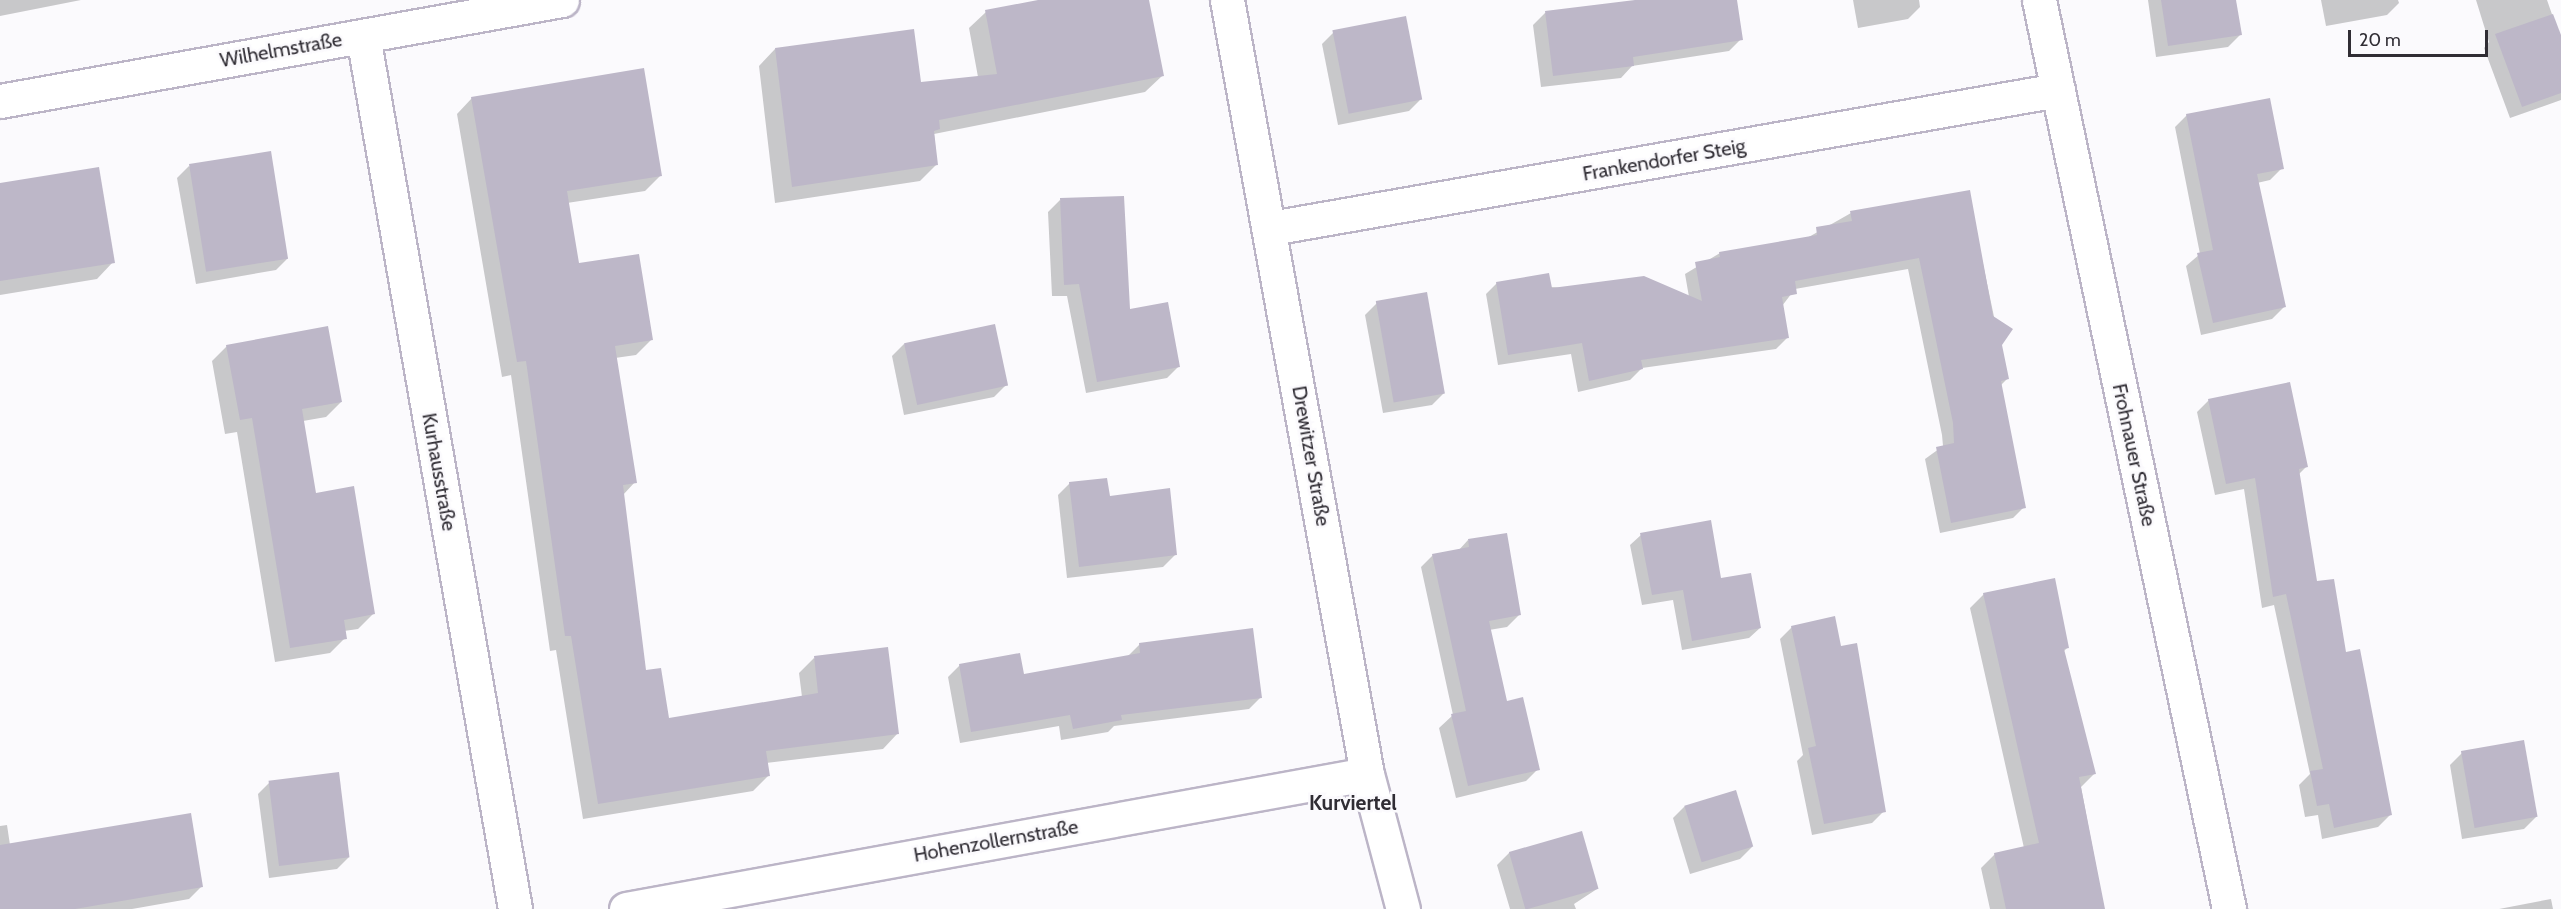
<!DOCTYPE html>
<meta charset="utf-8">
<style>
body{margin:0}
#map{position:relative;width:2561px;height:909px;overflow:hidden;background:#fbfafd;font-family:Cabin,sans-serif}
div>[style]{position:absolute}
[style*='--x']{left:calc(var(--x)*1px);top:calc(var(--y)*1px);width:calc(var(--w)*1px);rotate:calc(var(--a)*1deg)}
.shadow>*{inset:0;background:#0003}
.building>*{inset:0;background:#bdb7c8;transform-origin:0 0}
.roads{filter:drop-shadow(2px 0 #bcb5c7) drop-shadow(-2px 0 #bcb5c7) drop-shadow(0 2px #bcb5c7) drop-shadow(0 -2px #bcb5c7)}
.minor>*{height:33px;margin:-16.5px;padding:0 16.5px;transform-origin:16.5px;border-radius:16.5px;background:#fff}
span{translate:-50% -50%;white-space:nowrap;text-align:center;line-height:1.15;-webkit-text-stroke:5px #fbfafd;paint-order:stroke}
.street-label{font-size:20px;color:#302d34}
.neighbourhood-label{font-size:21px;color:#302d34;font-weight:700}
.scale{position:absolute;left:2348px;top:30px;width:140px;height:27px;box-sizing:border-box;border:3px solid #302d34;border-top:0;padding-left:8px;font-size:18px;line-height:21px;white-space:nowrap;color:#302d34;-webkit-text-stroke:4px #fbfafd;paint-order:stroke}
</style>
<div id="map">
<div class="shadow">
<i style="clip-path:polygon(0 0,81px 0,0 16px)"></i>
<i style="clip-path:polygon(1046px 0,1147px 0,1162px 76px,1145px 92px,934px 134px,937px 164px,920px 181px,775px 203px,759px 66px,775px 49px,920px 83px,978px 77px,969px 28px,986px 12px)"></i>
<i style="clip-path:polygon(1647px 0,1735px 0,1741px 39px,1729px 51px,1632px 66px,1621px 78px,1541px 87px,1533px 25px,1545px 13px)"></i>
<i style="clip-path:polygon(1853px 0,1919px 0,1920px 7px,1908px 19px,1858px 28px)"></i>
<i style="clip-path:polygon(2148px 0,2235px 0,2240px 35px,2228px 47px,2156px 57px)"></i>
<i style="clip-path:polygon(2321px 0,2398px 0,2399px 3px,2387px 15px,2326px 26px)"></i>
<i style="clip-path:polygon(2476px 0,2547px 0,2561px 40px,2561px 100px,2510px 118px,2484px 48px,2489px 42px)"></i>
<i style="clip-path:polygon(1334px 32px,1421px 99px,1409px 111px,1338px 125px,1322px 44px)"></i>
<i style="clip-path:polygon(472px 98px,660px 176px,645px 191px,567px 203px,578px 265px,652px 339px,636px 355px,615px 358px,635px 482px,623px 495px,645px 672px,668px 719px,802px 697px,799px 673px,814px 658px,898px 733px,883px 749px,766px 763px,768px 776px,753px 791px,583px 819px,556px 650px,550px 651px,511px 375px,502px 377px,457px 114px)"></i>
<i style="clip-path:polygon(2187px 115px,2282px 168px,2270px 180px,2257px 183px,2284px 307px,2272px 319px,2201px 335px,2186px 266px,2200px 254px,2175px 127px)"></i>
<i style="clip-path:polygon(189px 166px,288px 258px,276px 270px,196px 284px,177px 178px)"></i>
<i style="clip-path:polygon(0 184px,113px 262px,97px 279px,0 295px)"></i>
<i style="clip-path:polygon(1968px 192px,2007px 379px,2000px 386px,2024px 507px,2013px 518px,1940px 533px,1925px 459px,1943px 446px,1942px 435px,1908px 269px,1795px 289px,1782px 306px,1787px 338px,1776px 349px,1642px 368px,1630px 380px,1578px 392px,1571px 354px,1498px 365px,1486px 294px,1497px 283px,1689px 297px,1685px 274px,1720px 253px,1807px 238px,1851px 213px)"></i>
<i style="clip-path:polygon(1060px 200px,1129px 310px,1179px 366px,1167px 378px,1086px 393px,1067px 296px,1052px 296px,1048px 212px)"></i>
<i style="clip-path:polygon(1377px 303px,1444px 393px,1432px 405px,1383px 413px,1365px 315px)"></i>
<i style="clip-path:polygon(904px 344px,1006px 385px,994px 397px,904px 415px,892px 356px)"></i>
<i style="clip-path:polygon(227px 346px,341px 402px,326px 417px,303px 421px,314px 494px,373px 614px,358px 629px,344px 631px,345px 638px,330px 653px,275px 662px,237px 432px,225px 434px,212px 361px)"></i>
<i style="clip-path:polygon(2209px 400px,2306px 467px,2299px 474px,2316px 583px,2345px 653px,2390px 815px,2378px 827px,2322px 839px,2318px 815px,2305px 817px,2299px 785px,2310px 774px,2274px 605px,2262px 608px,2244px 489px,2215px 495px,2197px 412px)"></i>
<i style="clip-path:polygon(1070px 483px,1108px 497px,1175px 555px,1163px 567px,1067px 578px,1058px 495px)"></i>
<i style="clip-path:polygon(1641px 535px,1720px 580px,1760px 628px,1749px 638px,1682px 650px,1673px 600px,1642px 605px,1630px 545px)"></i>
<i style="clip-path:polygon(1468px 540px,1519px 615px,1507px 627px,1489px 630px,1506px 703px,1538px 769px,1526px 781px,1456px 798px,1439px 728px,1453px 715px,1421px 567px,1433px 555px,1458px 551px)"></i>
<i style="clip-path:polygon(1984px 594px,2068px 647px,2063px 652px,2095px 773px,2081px 787px,2104px 909px,1990px 909px,1981px 868px,1995px 854px,2024px 848px,1970px 608px)"></i>
<i style="clip-path:polygon(1792px 627px,1840px 648px,1884px 811px,1872px 823px,1812px 835px,1797px 761px,1803px 755px,1780px 639px)"></i>
<i style="clip-path:polygon(1140px 644px,1261px 697px,1249px 709px,1114px 726px,1108px 732px,1061px 740px,1059px 726px,960px 743px,948px 677px,960px 665px,1023px 676px,1128px 656px)"></i>
<i style="clip-path:polygon(2462px 753px,2536px 817px,2524px 829px,2462px 839px,2450px 765px)"></i>
<i style="clip-path:polygon(270px 782px,349px 857px,337px 869px,269px 878px,258px 794px)"></i>
<i style="clip-path:polygon(1685px 806px,1752px 847px,1740px 859px,1690px 874px,1673px 818px)"></i>
<i style="clip-path:polygon(7px 825px,10px 845px,201px 887px,189px 899px,132px 909px,0 909px,0 826px)"></i>
<i style="clip-path:polygon(1581px 833px,1597px 889px,1574px 904px,1576px 909px,1510px 909px,1497px 865px,1509px 853px)"></i>
<i style="clip-path:polygon(2551px 899px,2553px 909px,2499px 909px)"></i>
</div>
<div class="building">
<i style="clip-path:polygon(1038px 0,1149px 0,1164px 76px,939px 120px,940px 129px,934px 131px,938px 165px,792px 187px,775px 48px,914px 29px,921px 82px,997px 74px,985px 10px)"></i>
<i style="clip-path:polygon(1635px 0,1737px 0,1743px 40px,1633px 57px,1634px 66px,1553px 76px,1545px 11px)"></i>
<i style="clip-path:polygon(2161px 0,2236px 0,2242px 35px,2168px 46px)"></i>
<i style="clip-path:polygon(2553px 14px,2561px 35px,2561px 93px,2522px 107px,2495px 34px)"></i>
<i style="left:1406px;top:16px;width:85px;height:75px;rotate:79deg"></i>
<i style="clip-path:polygon(644px 68px,662px 176px,567px 191px,579px 263px,639px 254px,653px 340px,615px 346px,637px 483px,623px 485px,646px 670px,661px 668px,669px 718px,818px 693px,814px 656px,888px 647px,899px 734px,766px 751px,770px 776px,598px 804px,571px 636px,565px 636px,526px 361px,517px 362px,471px 97px)"></i>
<i style="clip-path:polygon(2270px 98px,2284px 169px,2257px 174px,2286px 307px,2213px 323px,2197px 253px,2213px 250px,2186px 114px)"></i>
<i style="left:271px;top:151px;width:109px;height:83px;rotate:81deg"></i>
<i style="clip-path:polygon(99px 167px,115px 263px,0 281px,0 183px)"></i>
<i style="clip-path:polygon(1970px 190px,1993px 316px,2013px 329px,2002px 345px,2009px 379px,2001px 381px,2026px 508px,1951px 523px,1936px 447px,1954px 443px,1953px 423px,1919px 258px,1795px 281px,1797px 294px,1782px 297px,1789px 338px,1641px 360px,1643px 369px,1589px 381px,1582px 343px,1508px 355px,1496px 282px,1549px 273px,1552px 288px,1644px 276px,1702px 301px,1695px 262px,1720px 257px,1719px 252px,1817px 235px,1816px 227px,1852px 221px,1850px 211px)"></i>
<i style="clip-path:polygon(1124px 196px,1130px 309px,1168px 302px,1180px 367px,1097px 382px,1079px 284px,1064px 285px,1060px 198px)"></i>
<i style="left:1427px;top:292px;width:103px;height:52px;rotate:80deg"></i>
<i style="left:995px;top:324px;width:63px;height:93px;rotate:78deg"></i>
<i style="clip-path:polygon(328px 326px,342px 402px,302px 409px,316px 493px,354px 486px,375px 614px,344px 620px,347px 639px,290px 648px,252px 418px,240px 420px,226px 345px)"></i>
<i style="clip-path:polygon(2290px 382px,2308px 467px,2299px 469px,2317px 581px,2334px 579px,2346px 652px,2360px 649px,2392px 815px,2334px 828px,2329px 804px,2317px 806px,2310px 771px,2323px 769px,2286px 594px,2273px 597px,2255px 478px,2226px 484px,2208px 399px)"></i>
<i style="clip-path:polygon(1107px 478px,1110px 496px,1170px 488px,1177px 555px,1079px 567px,1069px 482px)"></i>
<i style="clip-path:polygon(1711px 520px,1721px 578px,1751px 573px,1761px 628px,1692px 641px,1683px 590px,1652px 595px,1640px 533px)"></i>
<i style="clip-path:polygon(1507px 533px,1521px 615px,1489px 621px,1507px 701px,1523px 697px,1540px 770px,1468px 786px,1451px 714px,1466px 711px,1432px 554px,1469px 547px,1468px 539px)"></i>
<i style="clip-path:polygon(2055px 578px,2069px 648px,2064px 649px,2096px 774px,2079px 777px,2105px 909px,2006px 909px,1994px 853px,2039px 843px,1983px 593px)"></i>
<i style="clip-path:polygon(1835px 616px,1841px 646px,1857px 643px,1886px 812px,1824px 824px,1808px 748px,1816px 746px,1791px 626px)"></i>
<i style="clip-path:polygon(1253px 628px,1262px 698px,1121px 715px,1122px 720px,1073px 729px,1070px 715px,971px 732px,959px 664px,1020px 653px,1024px 674px,1140px 653px,1139px 643px)"></i>
<i style="left:2524px;top:740px;width:78px;height:64px;rotate:80deg"></i>
<i style="left:339px;top:772px;width:86px;height:71px;rotate:83deg"></i>
<i style="left:1736px;top:790px;width:59px;height:54px;rotate:73deg"></i>
<i style="clip-path:polygon(191px 813px,203px 887px,75px 909px,0 909px,0 845px)"></i>
<i style="left:1582px;top:831px;width:60px;height:76px;rotate:74deg"></i>
</div>
<div class="roads">
<div class="minor">
<i style="--x:1227;--y:0;--w:787;--a:79.75"></i>
<i style="--x:1367;--y:774;--w:140;--a:75.1"></i>
<i style="--x:2039;--y:0;--w:929;--a:78.19"></i>
<i style="--x:363;--y:36;--w:886;--a:80.12"></i>
<i style="--x:0;--y:101;--w:571;--a:-10.19"></i>
<i style="--x:1271;--y:228;--w:799;--a:-9.95"></i>
<i style="--x:626;--y:909;--w:753;--a:-10.33"></i>
</div>
</div>
<div class="street-label">
<span style="left:281px;top:50px;rotate:-10deg">Wilhelmstraße</span>
<span style="left:1664px;top:160px;rotate:-10deg">Frankendorfer Steig</span>
<span style="left:2134px;top:455px;rotate:78deg">Frohnauer Straße</span>
<span style="left:1311px;top:456px;rotate:80deg">Drewitzer Straße</span>
<span style="left:439px;top:472px;rotate:80deg">Kurhausstraße</span>
<span style="left:996px;top:841px;rotate:-10deg">Hohenzollernstraße</span>
</div>
<div class="neighbourhood-label">
<span style="left:1353px;top:803px">Kurviertel</span>
</div>
<div class="scale">20 m</div>
</div>
